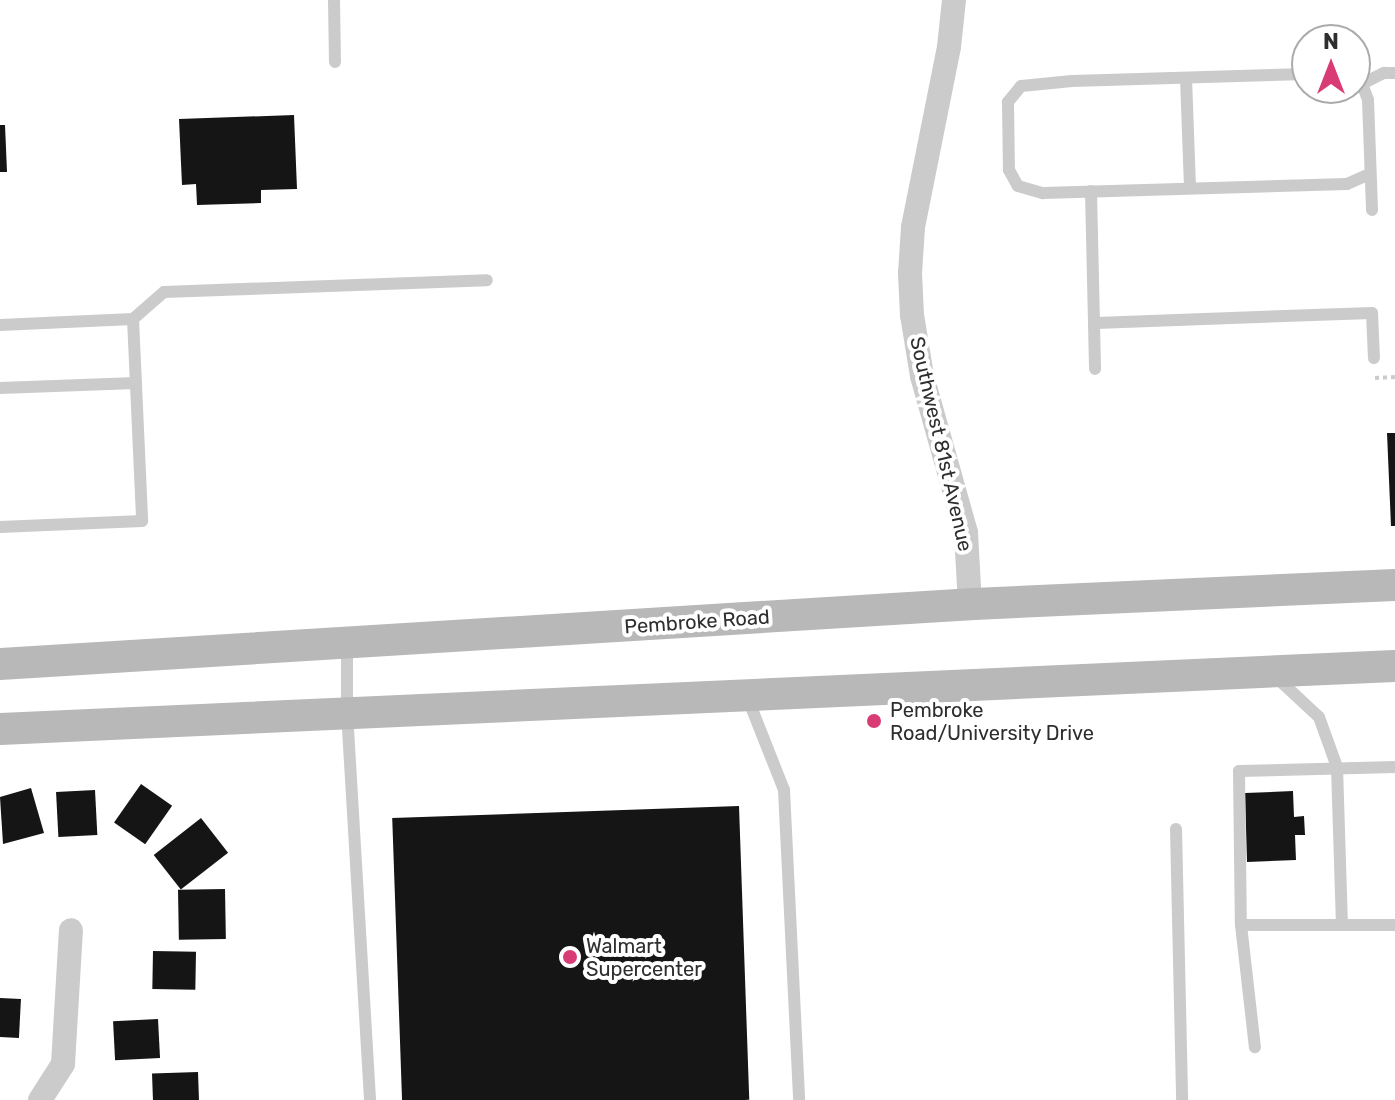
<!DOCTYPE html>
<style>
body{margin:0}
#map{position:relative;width:1395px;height:1100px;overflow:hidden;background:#fff;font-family:Rubik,sans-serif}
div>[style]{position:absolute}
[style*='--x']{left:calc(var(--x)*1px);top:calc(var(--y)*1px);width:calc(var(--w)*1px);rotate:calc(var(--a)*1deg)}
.building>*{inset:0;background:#151515;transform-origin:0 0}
.path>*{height:4px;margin-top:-2px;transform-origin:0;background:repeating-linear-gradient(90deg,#cbcbcb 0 4px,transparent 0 8px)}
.service>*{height:12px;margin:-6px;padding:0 6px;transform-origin:6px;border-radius:6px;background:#cbcbcb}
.minor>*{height:24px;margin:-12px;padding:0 12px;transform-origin:12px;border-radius:12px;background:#cbcbcb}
.secondary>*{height:32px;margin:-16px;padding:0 16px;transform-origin:16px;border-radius:16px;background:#b8b8b8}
.dots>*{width:22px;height:22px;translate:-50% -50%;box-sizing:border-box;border:4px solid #fff;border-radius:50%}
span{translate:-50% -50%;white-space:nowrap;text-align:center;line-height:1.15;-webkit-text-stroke:8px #fff;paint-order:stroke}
.street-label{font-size:20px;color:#2e2e2e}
.poi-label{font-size:20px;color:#2e2e2e}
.left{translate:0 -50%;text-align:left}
.north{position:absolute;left:1291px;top:24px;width:80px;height:80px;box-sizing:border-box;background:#fff;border:2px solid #ababab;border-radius:50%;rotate:0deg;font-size:22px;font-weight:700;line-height:32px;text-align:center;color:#2e2e2e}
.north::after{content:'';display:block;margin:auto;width:28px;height:36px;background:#d93b74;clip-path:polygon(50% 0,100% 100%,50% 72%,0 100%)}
</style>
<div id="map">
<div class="building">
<i style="clip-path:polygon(294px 115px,297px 189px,261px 190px,261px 203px,197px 205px,196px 184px,182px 185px,179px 119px)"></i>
<i style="clip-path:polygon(0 125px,5px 125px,7px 172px,0 172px)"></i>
<i style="clip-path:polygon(1387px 433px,1395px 433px,1395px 526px,1391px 526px)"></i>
<i style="left:141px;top:784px;width:38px;height:47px;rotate:35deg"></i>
<i style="clip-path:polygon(31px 788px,44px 833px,3px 844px,0 797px)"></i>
<i style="left:95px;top:790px;width:45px;height:39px;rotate:87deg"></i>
<i style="clip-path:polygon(1293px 791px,1294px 817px,1304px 816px,1305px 835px,1295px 835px,1296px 860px,1247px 862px,1245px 793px)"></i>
<i style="left:739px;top:806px;width:294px;height:347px;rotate:88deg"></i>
<i style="left:201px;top:818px;width:44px;height:60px;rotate:52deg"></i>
<i style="left:225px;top:889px;width:50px;height:47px;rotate:89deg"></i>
<i style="left:153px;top:951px;width:43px;height:38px;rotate:1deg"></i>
<i style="left:0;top:998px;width:21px;height:39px;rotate:3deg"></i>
<i style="left:158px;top:1019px;width:39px;height:45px;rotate:87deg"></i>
<i style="left:198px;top:1072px;width:28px;height:46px;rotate:88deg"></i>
</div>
<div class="path">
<i style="--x:1375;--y:378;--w:20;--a:-3"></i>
</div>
<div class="service">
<i style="--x:334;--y:0;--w:62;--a:89.1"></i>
<i style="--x:1307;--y:74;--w:235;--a:178.3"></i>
<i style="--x:1072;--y:81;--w:51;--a:174.4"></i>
<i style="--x:1021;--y:86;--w:21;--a:129"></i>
<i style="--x:1008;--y:102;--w:68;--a:89.2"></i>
<i style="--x:1009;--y:170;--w:18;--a:61"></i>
<i style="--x:1018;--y:186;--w:26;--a:16"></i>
<i style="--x:1043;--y:193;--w:304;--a:-1.7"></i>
<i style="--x:1347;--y:184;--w:24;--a:-24"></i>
<i style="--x:1186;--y:78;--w:110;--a:87.9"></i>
<i style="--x:1355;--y:79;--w:9;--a:36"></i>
<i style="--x:1362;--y:84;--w:17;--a:69"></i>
<i style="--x:1368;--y:100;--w:110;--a:87.9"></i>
<i style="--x:1362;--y:84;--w:25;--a:-27"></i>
<i style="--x:1384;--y:73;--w:11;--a:0"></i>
<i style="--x:1091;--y:191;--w:178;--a:88.7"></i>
<i style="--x:133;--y:319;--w:41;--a:-41.1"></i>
<i style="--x:164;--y:292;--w:323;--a:-2.1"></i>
<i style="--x:1096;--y:323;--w:276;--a:-2.1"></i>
<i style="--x:1372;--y:313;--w:45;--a:87.5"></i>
<i style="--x:0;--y:325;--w:133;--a:-2.6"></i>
<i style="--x:133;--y:319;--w:202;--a:87.4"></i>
<i style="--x:142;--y:521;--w:142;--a:177.6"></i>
<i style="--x:0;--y:388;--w:136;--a:-2.1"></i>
<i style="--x:347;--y:644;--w:68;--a:90"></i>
<i style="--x:347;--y:712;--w:389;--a:86.6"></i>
<i style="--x:1277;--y:678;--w:57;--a:42.9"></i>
<i style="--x:1319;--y:717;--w:53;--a:70.2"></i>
<i style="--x:1337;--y:767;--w:158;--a:88.2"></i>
<i style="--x:748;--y:699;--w:98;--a:68.4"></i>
<i style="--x:784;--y:790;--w:310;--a:87.2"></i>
<i style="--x:1395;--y:767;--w:156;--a:178.5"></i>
<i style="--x:1239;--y:771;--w:154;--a:89.3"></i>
<i style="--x:1241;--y:925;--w:154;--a:0"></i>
<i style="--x:1176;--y:829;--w:271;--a:88.7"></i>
<i style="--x:1241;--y:925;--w:123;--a:83.5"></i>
</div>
<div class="minor">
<i style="--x:954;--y:0;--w:47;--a:96.1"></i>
<i style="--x:949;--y:47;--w:184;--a:101.3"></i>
<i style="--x:913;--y:227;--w:46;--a:93.7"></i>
<i style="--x:910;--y:273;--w:42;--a:87.3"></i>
<i style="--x:912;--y:315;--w:62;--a:80.7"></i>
<i style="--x:922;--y:376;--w:163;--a:74.3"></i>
<i style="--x:966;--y:533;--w:71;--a:86.8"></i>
<i style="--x:40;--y:1100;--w:43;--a:-57.4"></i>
<i style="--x:63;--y:1064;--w:134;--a:-86.6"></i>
</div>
<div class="secondary">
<i style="--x:0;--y:664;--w:976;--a:-3.53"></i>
<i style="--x:974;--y:604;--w:421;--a:-2.6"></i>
<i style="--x:0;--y:729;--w:1396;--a:-2.59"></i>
</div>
<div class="dots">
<i style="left:874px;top:721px;background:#d93b74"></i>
<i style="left:570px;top:957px;background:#d93b74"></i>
</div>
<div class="street-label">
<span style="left:941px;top:444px;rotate:77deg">Southwest 81st Avenue</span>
<span style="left:697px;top:622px;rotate:-4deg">Pembroke Road</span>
</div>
<div class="poi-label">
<span class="left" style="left:890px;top:722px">Pembroke<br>Road/University Drive</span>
<span class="left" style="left:586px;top:958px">Walmart<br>Supercenter</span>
</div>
<div class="north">N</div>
</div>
